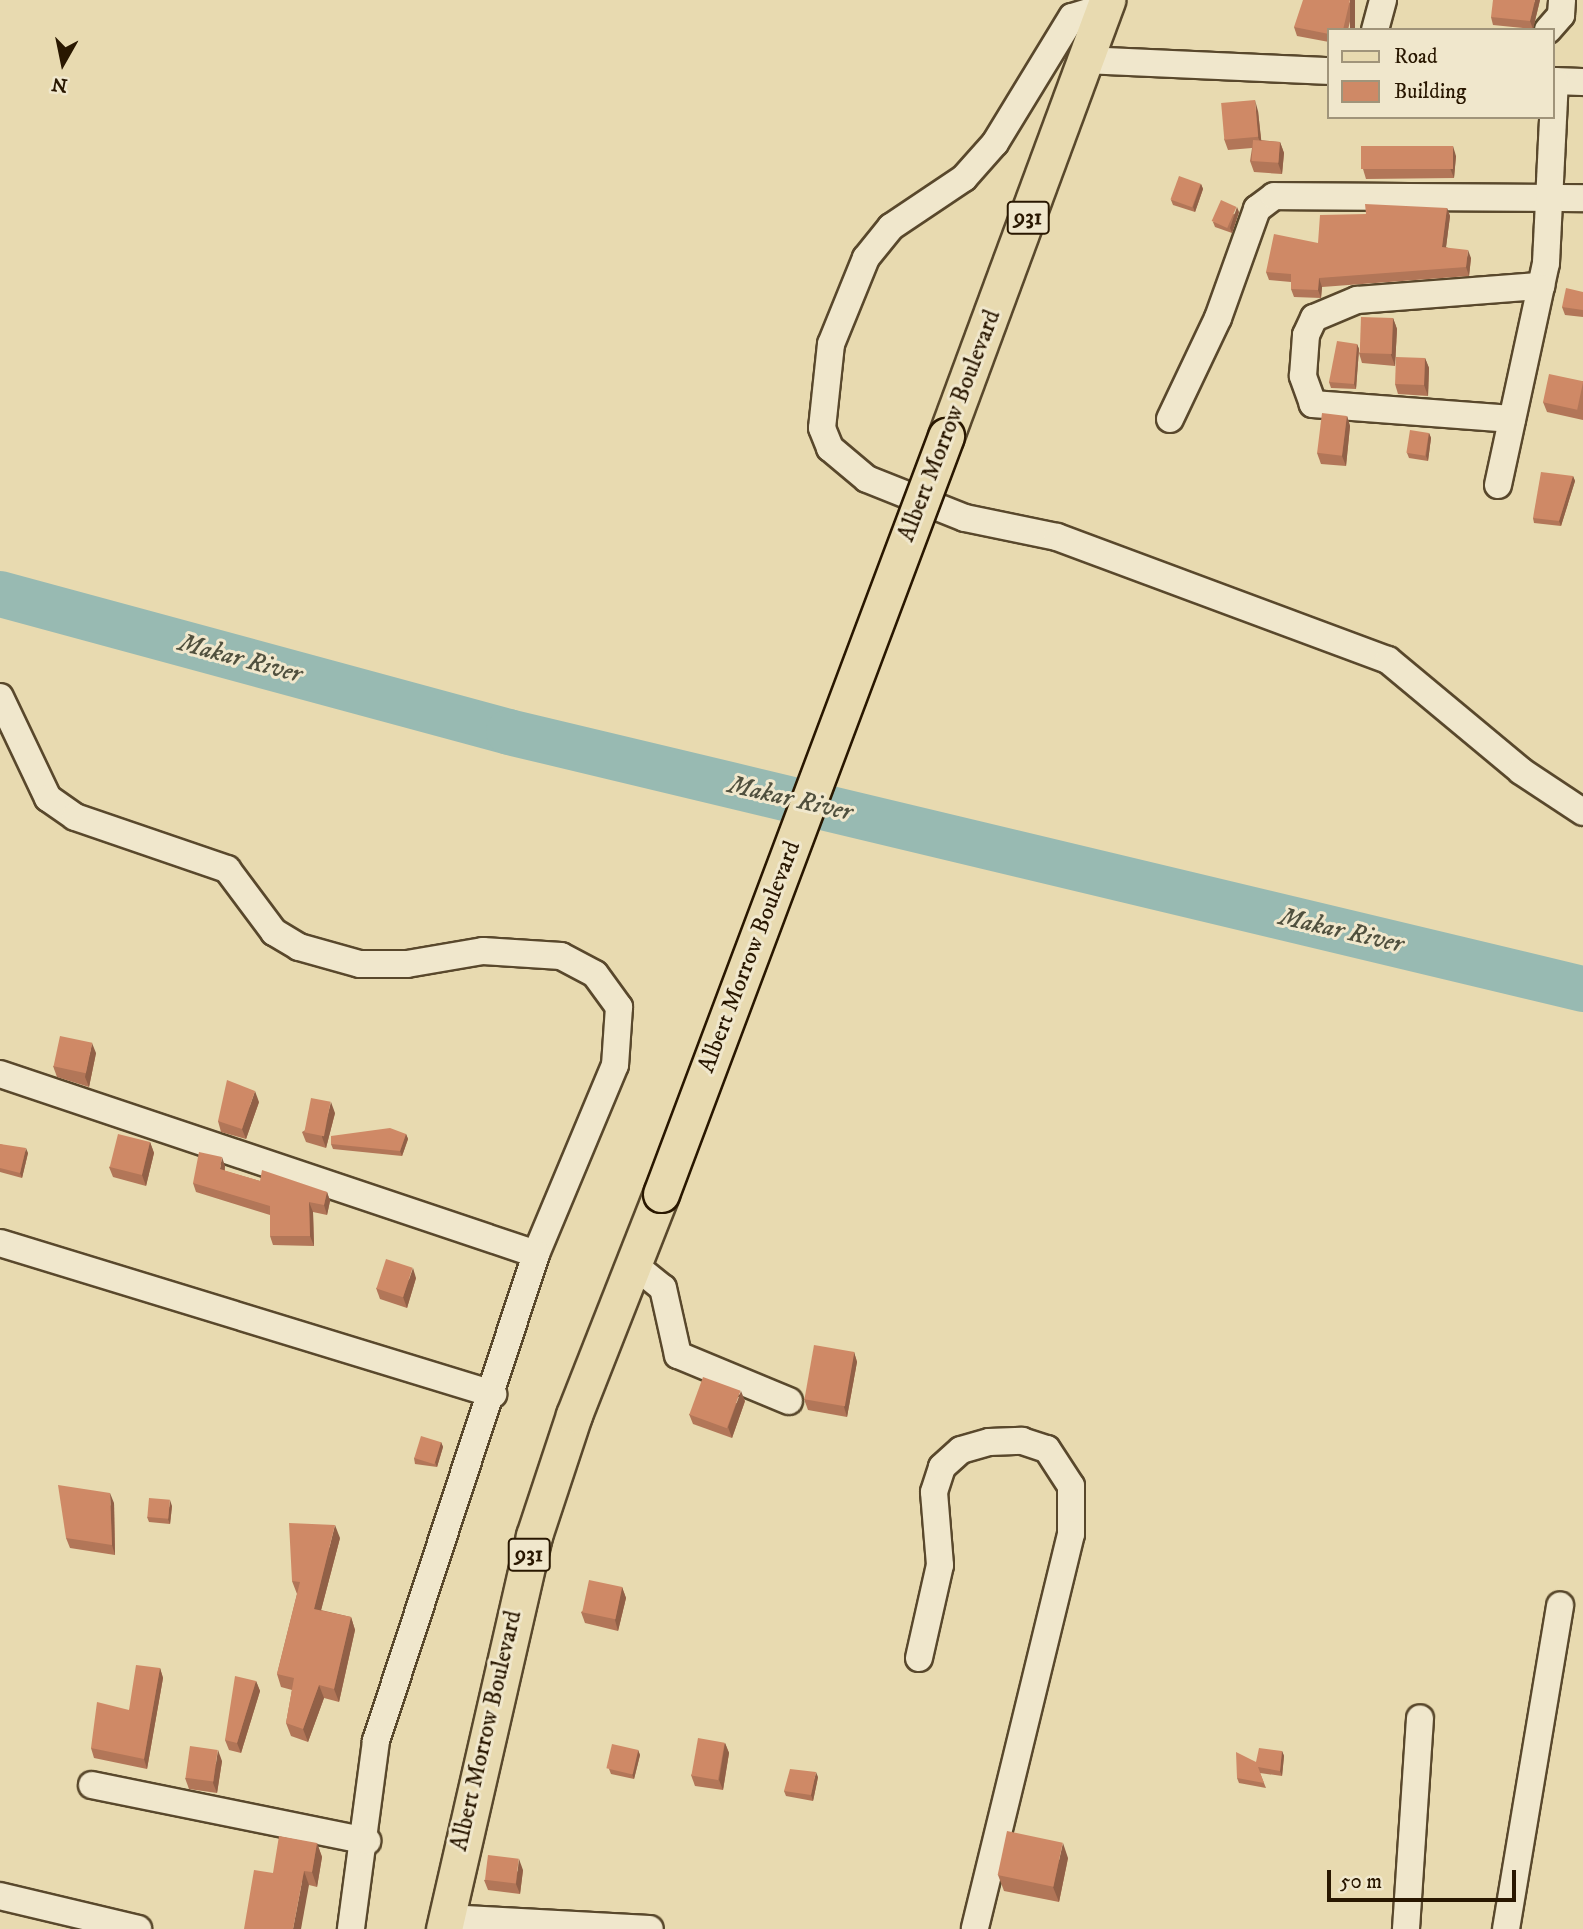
<!DOCTYPE html>
<style>
body{margin:0}
#map{position:relative;width:1583px;height:1929px;overflow:hidden;background:#e8dab0;font-family:"IM FELL DW Pica",serif}
div>[style]{position:absolute}
[style*='--x']{left:calc(var(--x)*1px);top:calc(var(--y)*1px);width:calc(var(--w)*1px);rotate:calc(var(--a)*1deg)}
.river>*{height:46px;margin:-23px;padding:0 23px;transform-origin:23px;border-radius:23px;background:#98bab2}
.roads{filter:drop-shadow(2px 0 #59482c) drop-shadow(-2px 0 #59482c) drop-shadow(0 2px #59482c) drop-shadow(0 -2px #59482c)}
.minor>*{height:26px;margin:-13px;padding:0 13px;transform-origin:13px;border-radius:13px;background:#f0e7cc}
.major>*{height:35px;margin:-17.5px;padding:0 17.5px;transform-origin:17.5px;border-radius:17.5px;background:#e8dab0}
.bridges{filter:drop-shadow(2px 0 #291700) drop-shadow(-2px 0 #291700) drop-shadow(0 2px #291700) drop-shadow(0 -2px #291700)}
.major-bridge>*{height:35px;margin:-17.5px;padding:0 17.5px;transform-origin:17.5px;border-radius:17.5px;background:#e8dab0}
.wall>*{inset:0;background:#b27658}
.shaded-wall>*{inset:0;background:#916047;transform-origin:0 0}
.building>*{inset:0;background:#cf8966;transform-origin:0 0}
span{translate:-50% -50%;white-space:nowrap;text-align:center;line-height:1.15;-webkit-text-stroke:6px #f0e7cc;paint-order:stroke}
.shield-label span{padding:2px 5px;background:#f0e7cc;border:2px solid;border-radius:5px;-webkit-text-stroke-width:0}
.shield-label{font-size:23px;color:#291700;font-weight:700}
.street-label{font-size:24px;color:#291700}
.water-label{font-size:26px;color:#50503e;font-style:italic}
.legend{position:absolute;left:1327px;top:28px;width:228px;height:91px;box-sizing:border-box;background:#f0e7cc;border:2px solid #a0947a;margin:0;padding:9px 12px;list-style:none;font-size:21px;color:#291700}
.legend li{display:flex;align-items:center;gap:14px;height:35px}
.legend b{width:35px;border:2px solid #a0947a}
.north{position:absolute;left:28px;top:28px;width:70px;height:70px;-webkit-text-stroke:5px #f0e7cc;paint-order:stroke;rotate:189deg;font-size:19px;font-weight:700;line-height:28px;text-align:center;color:#291700}
.north::after{content:'';display:block;margin:auto;width:24px;height:32px;background:#291700;clip-path:polygon(50% 0,100% 100%,50% 72%,0 100%)}
.scale{position:absolute;left:1327px;top:1870px;width:189px;height:32px;box-sizing:border-box;border:4px solid #291700;border-top:0;padding-left:9px;font-size:21px;line-height:24px;white-space:nowrap;color:#291700;-webkit-text-stroke:5px #f0e7cc;paint-order:stroke}
</style>
<div id="map">
<div class="river">
<i style="--x:0;--y:594;--w:527;--a:15.17"></i>
<i style="--x:509;--y:732;--w:1104;--a:13.46"></i>
</div>
<div class="roads">
<div class="minor">
<i style="--x:1105;--y:7;--w:34;--a:163"></i>
<i style="--x:1072;--y:17;--w:148;--a:121.4"></i>
<i style="--x:995;--y:143;--w:47;--a:131.5"></i>
<i style="--x:964;--y:178;--w:88;--a:146.1"></i>
<i style="--x:891;--y:227;--w:40;--a:129"></i>
<i style="--x:866;--y:258;--w:93;--a:112.1"></i>
<i style="--x:831;--y:344;--w:84;--a:96.1"></i>
<i style="--x:822;--y:428;--w:22;--a:68"></i>
<i style="--x:830;--y:448;--w:48;--a:40"></i>
<i style="--x:867;--y:479;--w:105;--a:21.7"></i>
<i style="--x:965;--y:518;--w:94;--a:11.7"></i>
<i style="--x:1057;--y:537;--w:353;--a:20.4"></i>
<i style="--x:1388;--y:660;--w:173;--a:39.8"></i>
<i style="--x:1521;--y:771;--w:74;--a:33.5"></i>
<i style="--x:1375;--y:30;--w:31;--a:-75"></i>
<i style="--x:1548;--y:30;--w:20;--a:-49"></i>
<i style="--x:1561;--y:15;--w:15;--a:-86"></i>
<i style="--x:1086;--y:60;--w:243;--a:2.6"></i>
<i style="--x:1553;--y:81;--w:30;--a:2"></i>
<i style="--x:1170;--y:419;--w:112;--a:-64.6"></i>
<i style="--x:1218;--y:318;--w:116;--a:-70.3"></i>
<i style="--x:1257;--y:209;--w:21;--a:-37"></i>
<i style="--x:1274;--y:196;--w:309;--a:0.4"></i>
<i style="--x:1512;--y:419;--w:200;--a:-175.7"></i>
<i style="--x:1313;--y:404;--w:30;--a:-110"></i>
<i style="--x:1303;--y:376;--w:41;--a:-85.8"></i>
<i style="--x:1306;--y:335;--w:19;--a:-65"></i>
<i style="--x:1314;--y:318;--w:47;--a:-22.7"></i>
<i style="--x:1357;--y:300;--w:185;--a:-4.4"></i>
<i style="--x:1498;--y:485;--w:227;--a:-77.8"></i>
<i style="--x:1546;--y:263;--w:182;--a:-87.2"></i>
<i style="--x:0;--y:697;--w:112;--a:64.6"></i>
<i style="--x:48;--y:798;--w:33;--a:35"></i>
<i style="--x:75;--y:817;--w:161;--a:18.9"></i>
<i style="--x:227;--y:869;--w:79;--a:53.3"></i>
<i style="--x:274;--y:932;--w:29;--a:31"></i>
<i style="--x:299;--y:947;--w:63;--a:15.6"></i>
<i style="--x:360;--y:964;--w:47;--a:0"></i>
<i style="--x:407;--y:964;--w:77;--a:-9.7"></i>
<i style="--x:483;--y:951;--w:78;--a:3.7"></i>
<i style="--x:561;--y:956;--w:38;--a:28"></i>
<i style="--x:595;--y:974;--w:41;--a:54"></i>
<i style="--x:619;--y:1007;--w:58;--a:93.9"></i>
<i style="--x:615;--y:1065;--w:205;--a:112.7"></i>
<i style="--x:536;--y:1254;--w:513;--a:108.19"></i>
<i style="--x:376;--y:1741;--w:190;--a:97.6"></i>
<i style="--x:0;--y:1074;--w:565;--a:18.56"></i>
<i style="--x:0;--y:1243;--w:516;--a:17.03"></i>
<i style="--x:633;--y:1264;--w:38;--a:39"></i>
<i style="--x:663;--y:1288;--w:69;--a:77.4"></i>
<i style="--x:678;--y:1355;--w:120;--a:22.5"></i>
<i style="--x:919;--y:1658;--w:95;--a:-77.3"></i>
<i style="--x:940;--y:1565;--w:73;--a:-94.7"></i>
<i style="--x:934;--y:1492;--w:26;--a:-72"></i>
<i style="--x:942;--y:1467;--w:25;--a:-42"></i>
<i style="--x:961;--y:1450;--w:29;--a:-16"></i>
<i style="--x:989;--y:1442;--w:33;--a:-2"></i>
<i style="--x:1022;--y:1441;--w:26;--a:18"></i>
<i style="--x:1047;--y:1449;--w:44;--a:57"></i>
<i style="--x:1071;--y:1486;--w:48;--a:90"></i>
<i style="--x:1071;--y:1534;--w:406;--a:103.7"></i>
<i style="--x:92;--y:1785;--w:281;--a:11.5"></i>
<i style="--x:0;--y:1896;--w:142;--a:13.4"></i>
<i style="--x:446;--y:1918;--w:204;--a:3.1"></i>
<i style="--x:1406;--y:1929;--w:211;--a:-86.2"></i>
<i style="--x:1506;--y:1929;--w:328;--a:-80.5"></i>
</div>
<div class="major">
<i style="--x:946;--y:436;--w:465;--a:-69.7"></i>
<i style="--x:444;--y:1929;--w:403;--a:-77.1"></i>
<i style="--x:534;--y:1536;--w:127;--a:-71.7"></i>
<i style="--x:574;--y:1415;--w:238;--a:-68.5"></i>
</div>
</div>
<div class="bridges">
<div class="major-bridge">
<i style="--x:661;--y:1194;--w:810;--a:-69.39"></i>
</div>
</div>
<div class="wall">
<i style="clip-path:polygon(1355px 0,1348px 30px,1329px 30px,1329px 42px,1297px 36px,1294px 27px)"></i>
<i style="clip-path:polygon(1540px 0,1533px 29px,1493px 25px,1491px 17px)"></i>
<i style="clip-path:polygon(1258px 111px,1261px 140px,1280px 142px,1284px 153px,1282px 174px,1254px 172px,1250px 161px,1252px 148px,1228px 150px,1224px 139px)"></i>
<i style="clip-path:polygon(1456px 156px,1454px 178px,1366px 179px,1363px 169px)"></i>
<i style="clip-path:polygon(1201px 184px,1203px 189px,1195px 212px,1173px 205px,1171px 200px)"></i>
<i style="clip-path:polygon(1447px 208px,1450px 216px,1446px 247px,1471px 258px,1469px 276px,1322px 287px,1321px 298px,1294px 297px,1291px 289px,1291px 282px,1269px 280px,1266px 272px,1318px 243px,1366px 214px)"></i>
<i style="clip-path:polygon(1239px 212px,1232px 233px,1215px 227px,1213px 222px)"></i>
<i style="clip-path:polygon(1583px 292px,1583px 317px,1565px 315px,1562px 307px)"></i>
<i style="clip-path:polygon(1393px 318px,1397px 329px,1395px 366px,1362px 363px,1359px 353px)"></i>
<i style="clip-path:polygon(1357px 344px,1359px 349px,1356px 389px,1331px 388px,1329px 382px)"></i>
<i style="clip-path:polygon(1425px 358px,1429px 368px,1428px 396px,1398px 394px,1395px 384px)"></i>
<i style="clip-path:polygon(1583px 381px,1583px 420px,1547px 412px,1543px 402px)"></i>
<i style="clip-path:polygon(1347px 416px,1350px 426px,1346px 466px,1321px 464px,1317px 453px)"></i>
<i style="clip-path:polygon(1429px 433px,1431px 438px,1428px 461px,1409px 458px,1407px 453px)"></i>
<i style="clip-path:polygon(1573px 476px,1575px 481px,1561px 526px,1534px 523px,1533px 518px)"></i>
<i style="clip-path:polygon(96px 1053px,89px 1087px,57px 1077px,53px 1066px)"></i>
<i style="clip-path:polygon(259px 1102px,246px 1139px,221px 1132px,218px 1121px)"></i>
<i style="clip-path:polygon(335px 1113px,326px 1148px,306px 1142px,302px 1132px)"></i>
<i style="clip-path:polygon(406px 1134px,408px 1139px,402px 1156px,333px 1149px,331px 1144px)"></i>
<i style="clip-path:polygon(150px 1142px,154px 1153px,146px 1186px,113px 1177px,109px 1167px)"></i>
<i style="clip-path:polygon(0 1144px,28px 1153px,22px 1178px,0 1172px)"></i>
<i style="clip-path:polygon(225px 1166px,225px 1171px,260px 1181px,327px 1192px,330px 1201px,327px 1215px,313px 1212px,314px 1246px,273px 1245px,270px 1236px,270px 1215px,196px 1192px,193px 1183px)"></i>
<i style="clip-path:polygon(416px 1278px,407px 1308px,380px 1299px,376px 1288px)"></i>
<i style="clip-path:polygon(854px 1352px,857px 1362px,847px 1417px,808px 1410px,804px 1399px)"></i>
<i style="clip-path:polygon(745px 1401px,732px 1438px,693px 1424px,689px 1414px)"></i>
<i style="clip-path:polygon(441px 1442px,443px 1447px,437px 1467px,415px 1464px,414px 1458px)"></i>
<i style="clip-path:polygon(114px 1503px,115px 1555px,70px 1548px,66px 1538px)"></i>
<i style="clip-path:polygon(172px 1506px,170px 1524px,149px 1522px,147px 1517px)"></i>
<i style="clip-path:polygon(340px 1538px,321px 1610px,351px 1617px,355px 1630px,339px 1702px,324px 1698px,308px 1742px,291px 1736px,286px 1723px,292px 1690px,281px 1687px,277px 1674px,297px 1594px,292px 1581px)"></i>
<i style="clip-path:polygon(622px 1587px,626px 1598px,618px 1631px,585px 1623px,581px 1612px)"></i>
<i style="clip-path:polygon(160px 1668px,163px 1678px,147px 1769px,94px 1758px,91px 1748px,129px 1710px)"></i>
<i style="clip-path:polygon(256px 1681px,260px 1691px,241px 1753px,229px 1750px,225px 1740px)"></i>
<i style="clip-path:polygon(725px 1743px,729px 1753px,723px 1790px,695px 1786px,691px 1775px)"></i>
<i style="clip-path:polygon(638px 1750px,640px 1755px,634px 1779px,611px 1774px,609px 1769px)"></i>
<i style="clip-path:polygon(1282px 1751px,1284px 1756px,1282px 1776px,1260px 1773px,1266px 1788px,1239px 1783px,1237px 1778px,1256px 1762px)"></i>
<i style="clip-path:polygon(222px 1761px,217px 1793px,189px 1789px,185px 1778px)"></i>
<i style="clip-path:polygon(818px 1777px,813px 1801px,786px 1796px,784px 1791px)"></i>
<i style="clip-path:polygon(317px 1843px,322px 1857px,317px 1887px,309px 1885px,273px 1873px)"></i>
<i style="clip-path:polygon(1068px 1858px,1059px 1902px,1004px 1891px,998px 1875px)"></i>
<i style="clip-path:polygon(523px 1870px,520px 1894px,488px 1890px,484px 1880px)"></i>
</div>
<div class="shaded-wall">
<i style="left:1350px;top:0;width:5px;height:31px"></i>
<i style="clip-path:polygon(1535px 0,1540px 0,1533px 29px,1530px 21px)"></i>
<i style="clip-path:polygon(1255px 100px,1258px 111px,1262px 147px,1258px 137px)"></i>
<i style="clip-path:polygon(1280px 142px,1284px 153px,1282px 174px,1278px 163px)"></i>
<i style="clip-path:polygon(1453px 146px,1456px 156px,1454px 178px,1450px 168px)"></i>
<i style="clip-path:polygon(1201px 184px,1203px 189px,1195px 212px,1193px 207px)"></i>
<i style="clip-path:polygon(1237px 207px,1239px 212px,1232px 233px,1230px 228px)"></i>
<i style="clip-path:polygon(1447px 208px,1450px 216px,1445px 255px,1442px 247px)"></i>
<i style="clip-path:polygon(1468px 250px,1471px 258px,1469px 276px,1466px 267px)"></i>
<i style="clip-path:polygon(1319px 278px,1322px 287px,1321px 298px,1318px 290px)"></i>
<i style="clip-path:polygon(1393px 318px,1397px 329px,1395px 366px,1391px 355px)"></i>
<i style="clip-path:polygon(1357px 344px,1359px 349px,1356px 389px,1354px 384px)"></i>
<i style="clip-path:polygon(1425px 358px,1429px 368px,1428px 396px,1424px 385px)"></i>
<i style="clip-path:polygon(1347px 416px,1350px 426px,1346px 466px,1342px 456px)"></i>
<i style="clip-path:polygon(1429px 433px,1431px 438px,1428px 461px,1426px 456px)"></i>
<i style="clip-path:polygon(1573px 476px,1575px 481px,1561px 526px,1559px 521px)"></i>
<i style="clip-path:polygon(92px 1043px,96px 1053px,89px 1087px,85px 1077px)"></i>
<i style="clip-path:polygon(255px 1091px,259px 1102px,246px 1139px,242px 1129px)"></i>
<i style="clip-path:polygon(331px 1102px,335px 1113px,326px 1148px,322px 1137px)"></i>
<i style="clip-path:polygon(406px 1134px,408px 1139px,402px 1156px,400px 1151px)"></i>
<i style="clip-path:polygon(150px 1142px,154px 1153px,146px 1186px,142px 1175px)"></i>
<i style="clip-path:polygon(26px 1148px,28px 1153px,22px 1178px,20px 1173px)"></i>
<i style="clip-path:polygon(222px 1157px,225px 1166px,223px 1179px,220px 1169px)"></i>
<i style="clip-path:polygon(327px 1192px,330px 1201px,327px 1215px,324px 1205px)"></i>
<i style="clip-path:polygon(309px 1202px,313px 1212px,314px 1246px,310px 1236px)"></i>
<i style="clip-path:polygon(413px 1268px,416px 1278px,407px 1308px,403px 1297px)"></i>
<i style="clip-path:polygon(854px 1352px,857px 1362px,847px 1417px,844px 1407px)"></i>
<i style="clip-path:polygon(741px 1391px,745px 1401px,732px 1438px,728px 1427px)"></i>
<i style="clip-path:polygon(441px 1442px,443px 1447px,437px 1467px,435px 1462px)"></i>
<i style="clip-path:polygon(110px 1493px,114px 1503px,115px 1555px,112px 1545px)"></i>
<i style="clip-path:polygon(170px 1500px,172px 1506px,170px 1524px,168px 1519px)"></i>
<i style="clip-path:polygon(335px 1525px,340px 1538px,318px 1622px,314px 1609px)"></i>
<i style="clip-path:polygon(622px 1587px,626px 1598px,618px 1631px,615px 1620px)"></i>
<i style="clip-path:polygon(351px 1617px,355px 1630px,339px 1702px,334px 1689px)"></i>
<i style="clip-path:polygon(160px 1668px,163px 1678px,147px 1769px,144px 1759px)"></i>
<i style="clip-path:polygon(256px 1681px,260px 1691px,241px 1753px,237px 1743px)"></i>
<i style="clip-path:polygon(319px 1685px,324px 1698px,308px 1742px,303px 1729px)"></i>
<i style="clip-path:polygon(725px 1743px,729px 1753px,723px 1790px,719px 1780px)"></i>
<i style="clip-path:polygon(218px 1750px,222px 1761px,217px 1793px,213px 1783px)"></i>
<i style="clip-path:polygon(638px 1750px,640px 1755px,634px 1779px,632px 1774px)"></i>
<i style="clip-path:polygon(1282px 1751px,1284px 1756px,1282px 1776px,1280px 1771px)"></i>
<i style="clip-path:polygon(816px 1772px,818px 1777px,813px 1801px,811px 1795px)"></i>
<i style="clip-path:polygon(317px 1843px,322px 1857px,317px 1887px,312px 1872px)"></i>
<i style="clip-path:polygon(1063px 1843px,1068px 1858px,1059px 1902px,1053px 1887px)"></i>
<i style="clip-path:polygon(519px 1859px,523px 1870px,520px 1894px,516px 1884px)"></i>
<i style="clip-path:polygon(304px 1871px,309px 1885px,301px 1929px,293px 1929px)"></i>
</div>
<div class="building">
<i style="clip-path:polygon(1303px 0,1350px 0,1343px 30px,1329px 30px,1329px 34px,1294px 27px)"></i>
<i style="clip-path:polygon(1493px 0,1535px 0,1530px 21px,1491px 17px)"></i>
<i style="left:1255px;top:100px;width:37px;height:34px;rotate:85deg"></i>
<i style="left:1253px;top:140px;width:27px;height:21px;rotate:4deg"></i>
<i style="left:1361px;top:146px;width:92px;height:23px"></i>
<i style="left:1179px;top:176px;width:23px;height:25px;rotate:20deg"></i>
<i style="left:1221px;top:200px;width:17px;height:23px;rotate:24deg"></i>
<i style="clip-path:polygon(1365px 204px,1447px 208px,1442px 247px,1468px 250px,1466px 267px,1319px 278px,1318px 290px,1291px 289px,1291px 274px,1266px 272px,1274px 234px,1318px 243px,1320px 215px,1366px 214px)"></i>
<i style="clip-path:polygon(1566px 288px,1583px 292px,1583px 310px,1562px 307px)"></i>
<i style="left:1361px;top:317px;width:32px;height:36px;rotate:2deg"></i>
<i style="clip-path:polygon(1337px 341px,1357px 344px,1354px 384px,1329px 382px)"></i>
<i style="left:1396px;top:357px;width:29px;height:27px;rotate:2deg"></i>
<i style="left:1549px;top:374px;width:35px;height:29px;rotate:12deg"></i>
<i style="left:1322px;top:413px;width:25px;height:40px;rotate:7deg"></i>
<i style="left:1410px;top:430px;width:19px;height:23px;rotate:9deg"></i>
<i style="clip-path:polygon(1541px 472px,1573px 476px,1559px 521px,1533px 518px)"></i>
<i style="left:60px;top:1036px;width:33px;height:31px;rotate:12deg"></i>
<i style="clip-path:polygon(227px 1080px,255px 1091px,242px 1129px,218px 1121px)"></i>
<i style="left:311px;top:1098px;width:20px;height:35px;rotate:11deg"></i>
<i style="clip-path:polygon(390px 1128px,406px 1134px,400px 1151px,331px 1144px,331px 1136px)"></i>
<i style="left:118px;top:1134px;width:33px;height:34px;rotate:14deg"></i>
<i style="clip-path:polygon(0 1144px,26px 1148px,20px 1173px,0 1168px)"></i>
<i style="clip-path:polygon(199px 1152px,222px 1157px,220px 1169px,260px 1181px,262px 1170px,327px 1192px,324px 1205px,309px 1202px,310px 1236px,270px 1236px,270px 1206px,193px 1183px)"></i>
<i style="left:386px;top:1259px;width:28px;height:31px;rotate:18deg"></i>
<i style="left:814px;top:1345px;width:41px;height:55px;rotate:10deg"></i>
<i style="left:703px;top:1377px;width:40px;height:40px;rotate:20deg"></i>
<i style="left:421px;top:1436px;width:21px;height:23px;rotate:17deg"></i>
<i style="clip-path:polygon(58px 1485px,110px 1493px,112px 1545px,66px 1538px)"></i>
<i style="left:149px;top:1498px;width:21px;height:19px;rotate:5deg"></i>
<i style="clip-path:polygon(289px 1523px,335px 1525px,314px 1609px,351px 1617px,334px 1689px,319px 1685px,303px 1729px,286px 1723px,294px 1678px,277px 1674px,300px 1582px,292px 1581px)"></i>
<i style="left:589px;top:1580px;width:34px;height:33px;rotate:12deg"></i>
<i style="clip-path:polygon(136px 1665px,160px 1668px,144px 1759px,91px 1748px,97px 1702px,129px 1710px)"></i>
<i style="clip-path:polygon(235px 1676px,256px 1681px,237px 1743px,225px 1740px)"></i>
<i style="left:698px;top:1738px;width:27px;height:38px;rotate:10deg"></i>
<i style="left:612px;top:1744px;width:27px;height:25px;rotate:13deg"></i>
<i style="left:190px;top:1746px;width:28px;height:32px;rotate:8deg"></i>
<i style="clip-path:polygon(1259px 1748px,1282px 1751px,1280px 1771px,1258px 1767px,1264px 1783px,1237px 1778px,1236px 1752px,1256px 1762px)"></i>
<i style="clip-path:polygon(790px 1769px,816px 1772px,811px 1795px,784px 1791px)"></i>
<i style="left:1007px;top:1831px;width:57px;height:45px;rotate:12deg"></i>
<i style="clip-path:polygon(279px 1836px,317px 1843px,312px 1872px,304px 1871px,293px 1929px,244px 1929px,254px 1870px,273px 1873px)"></i>
<i style="left:488px;top:1855px;width:31px;height:25px;rotate:7deg"></i>
</div>
<div class="shield-label">
<span style="left:1028px;top:218px">931</span>
<span style="left:529px;top:1555px">931</span>
</div>
<div class="street-label">
<span style="left:950px;top:426px;rotate:-69deg">Albert Morrow Boulevard</span>
<span style="left:750px;top:957px;rotate:-69deg">Albert Morrow Boulevard</span>
<span style="left:487px;top:1731px;rotate:-77deg">Albert Morrow Boulevard</span>
</div>
<div class="water-label">
<span style="left:240px;top:659px;rotate:15deg">Makar River</span>
<span style="left:790px;top:799px;rotate:13deg">Makar River</span>
<span style="left:1341px;top:931px;rotate:13deg">Makar River</span>
</div>
<ul class="legend">
<li><b style="height:9px;background:#e8dab0"></b>Road</li>
<li><b style="height:19px;background:#cf8966"></b>Building</li>
</ul>
<div class="north">N</div>
<div class="scale">50 m</div>
</div>
